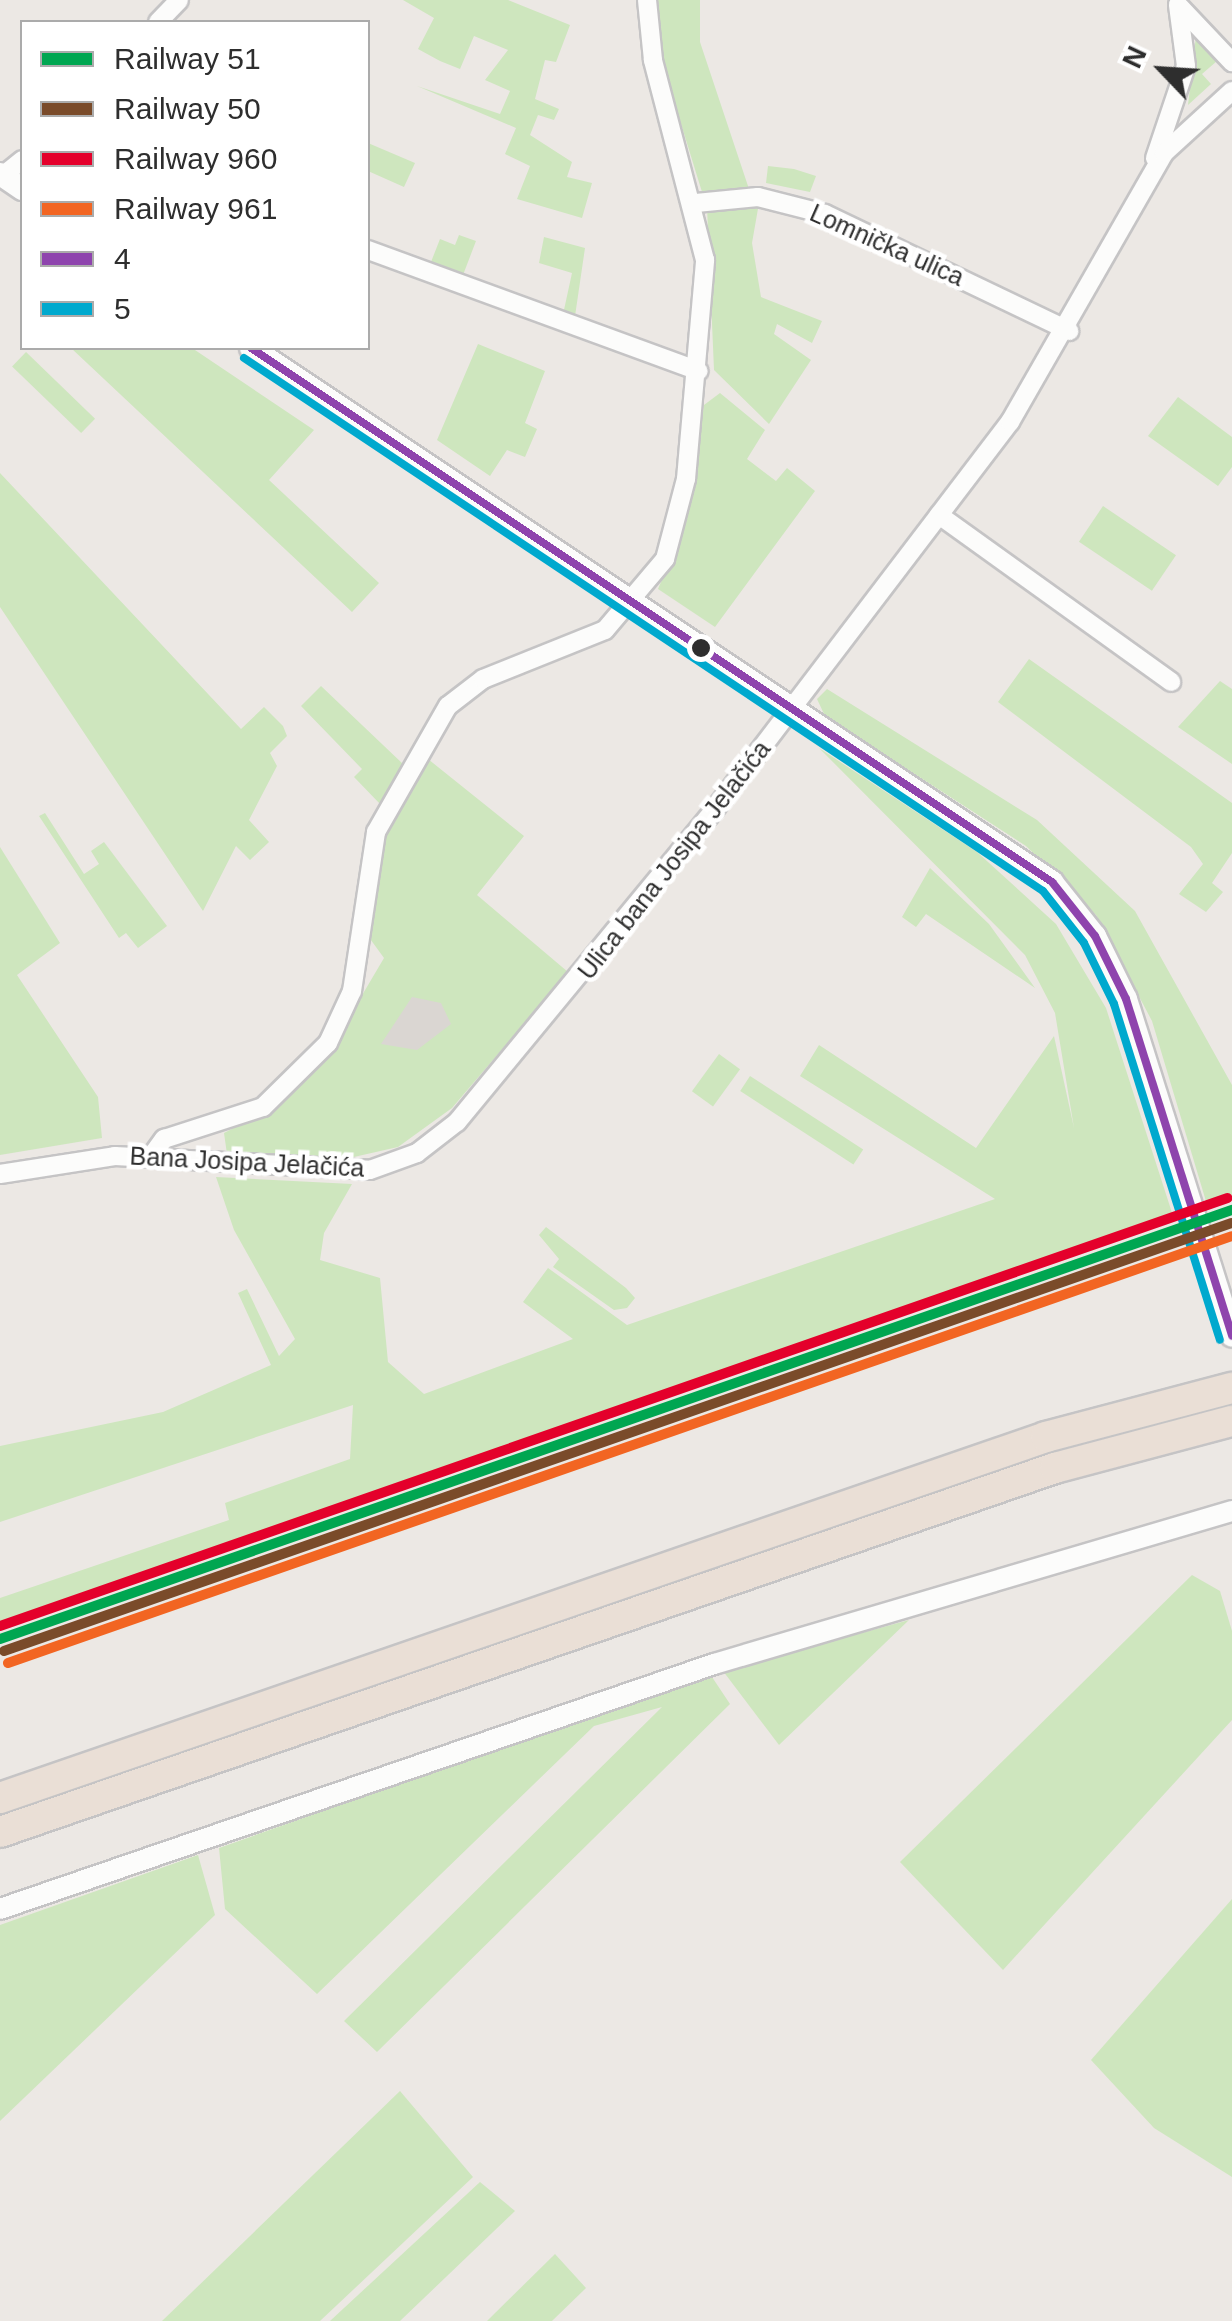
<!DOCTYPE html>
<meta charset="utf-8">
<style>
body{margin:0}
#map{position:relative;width:1232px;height:2321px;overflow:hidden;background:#ece8e4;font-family:Helvetica,sans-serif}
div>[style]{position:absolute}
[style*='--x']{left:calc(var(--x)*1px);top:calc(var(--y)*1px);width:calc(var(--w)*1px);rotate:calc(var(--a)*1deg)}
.green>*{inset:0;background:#cee6be;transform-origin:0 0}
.plaza>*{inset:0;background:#dad6d2}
.roads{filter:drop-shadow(2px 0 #c5c4c5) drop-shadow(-2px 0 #c5c4c5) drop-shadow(0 2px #c5c4c5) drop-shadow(0 -2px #c5c4c5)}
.minor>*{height:18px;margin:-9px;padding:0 9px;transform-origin:9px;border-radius:9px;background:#fcfcfb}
.tertiary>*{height:20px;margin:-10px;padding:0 10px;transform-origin:10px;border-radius:10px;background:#fcfcfb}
.secondary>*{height:22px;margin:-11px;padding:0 11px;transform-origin:11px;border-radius:11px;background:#fcfcfb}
.motorway>*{height:30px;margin:-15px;padding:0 15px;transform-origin:15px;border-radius:15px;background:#eadfd6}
.bus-1>*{height:8px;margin:-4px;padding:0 4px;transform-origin:4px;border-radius:4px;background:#8e44ad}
.bus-2>*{height:8px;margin:-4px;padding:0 4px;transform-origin:4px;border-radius:4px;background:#00a9ce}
.rail-1>*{height:10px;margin:-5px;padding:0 5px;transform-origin:5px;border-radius:5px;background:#00a651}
.rail-2>*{height:10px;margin:-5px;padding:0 5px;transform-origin:5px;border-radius:5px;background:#7a4b2a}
.rail-3>*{height:10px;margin:-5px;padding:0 5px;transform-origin:5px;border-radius:5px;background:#e4002b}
.rail-4>*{height:10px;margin:-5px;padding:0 5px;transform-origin:5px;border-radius:5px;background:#f26522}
.dots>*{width:28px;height:28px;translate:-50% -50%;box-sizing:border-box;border:5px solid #fff;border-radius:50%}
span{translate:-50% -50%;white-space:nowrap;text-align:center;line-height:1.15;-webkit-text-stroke:9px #fff;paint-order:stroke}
.street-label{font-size:25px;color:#2e2e2e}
.legend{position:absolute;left:20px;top:20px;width:350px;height:330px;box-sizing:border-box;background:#fff;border:2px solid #ababab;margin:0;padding:12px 18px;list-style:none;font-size:30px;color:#2e2e2e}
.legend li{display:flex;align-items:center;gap:20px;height:50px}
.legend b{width:50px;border:2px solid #ababab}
.north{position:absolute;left:1112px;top:20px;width:100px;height:100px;-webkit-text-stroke:8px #fff;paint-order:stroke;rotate:295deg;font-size:28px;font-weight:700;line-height:40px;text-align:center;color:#2e2e2e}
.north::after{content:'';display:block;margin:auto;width:35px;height:45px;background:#2e2e2e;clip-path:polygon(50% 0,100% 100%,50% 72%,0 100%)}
</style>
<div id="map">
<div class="green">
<i style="clip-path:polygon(403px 0,508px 0,570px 25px,556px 62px,545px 60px,535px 99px,559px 109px,554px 120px,538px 115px,530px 135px,572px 162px,567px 177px,592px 183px,582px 218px,517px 199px,530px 166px,505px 154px,516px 128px,417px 86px,500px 114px,510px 91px,485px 80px,508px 50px,474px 36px,460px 69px,440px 61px,418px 49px,434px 18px)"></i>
<i style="clip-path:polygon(655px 0,700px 0,700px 42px,750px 192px,702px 192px,661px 59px)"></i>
<i style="clip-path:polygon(1196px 36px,1217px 61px,1202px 74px,1211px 84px,1188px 105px)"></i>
<i style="clip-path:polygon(368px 143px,415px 163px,404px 187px,368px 171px)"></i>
<i style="clip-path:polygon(768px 166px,794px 169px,816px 176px,810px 192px,766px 183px)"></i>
<i style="clip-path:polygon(759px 203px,752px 243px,761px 297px,822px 321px,812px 343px,777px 324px,774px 334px,811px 360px,769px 424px,714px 370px,707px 207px)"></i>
<i style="clip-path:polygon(459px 235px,476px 241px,463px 275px,431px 262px,440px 239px,455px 245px)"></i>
<i style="clip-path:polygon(544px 237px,585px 248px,574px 323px,562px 319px,572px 273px,539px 263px)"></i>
<i style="clip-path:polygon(478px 344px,545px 371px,525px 423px,537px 429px,525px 457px,507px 450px,490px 476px,437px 440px)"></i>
<i style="clip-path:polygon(71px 348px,192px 348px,314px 430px,269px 480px,379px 583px,352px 612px)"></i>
<i style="left:26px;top:352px;width:96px;height:20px;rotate:44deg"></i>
<i style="clip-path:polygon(720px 393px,765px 430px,747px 459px,776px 481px,787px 468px,815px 491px,715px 627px,658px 589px,687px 520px,704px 405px)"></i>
<i style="clip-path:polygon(1178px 397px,1232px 437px,1232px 467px,1218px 486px,1148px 436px)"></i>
<i style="clip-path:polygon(0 473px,241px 729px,264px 707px,283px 726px,287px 736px,270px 753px,277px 766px,249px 820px,269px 842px,250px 860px,236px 846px,203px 911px,0 607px)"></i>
<i style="left:1103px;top:506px;width:88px;height:43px;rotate:34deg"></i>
<i style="clip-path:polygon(1029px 659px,1232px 803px,1232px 853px,1212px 883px,1223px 892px,1206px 912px,1179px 894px,1203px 864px,1191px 847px,998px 702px)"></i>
<i style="clip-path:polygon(1220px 681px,1232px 689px,1232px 764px,1178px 727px)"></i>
<i style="clip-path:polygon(321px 686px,403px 764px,381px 805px,354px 777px,362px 769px,301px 706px)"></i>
<i style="clip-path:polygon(827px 689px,1037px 820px,1135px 911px,1232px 1085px,1232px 1199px,1208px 1208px,1152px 1021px,1096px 915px,1026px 846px,825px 716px,817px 699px)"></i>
<i style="clip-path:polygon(819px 748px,977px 852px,1056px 924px,1106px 1008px,1174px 1219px,0 1629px,0 1598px,229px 1520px,225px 1503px,350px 1459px,353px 1405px,0 1522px,0 1446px,163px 1412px,271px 1365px,238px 1293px,247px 1289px,279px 1356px,295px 1339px,234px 1230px,216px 1177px,352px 1184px,324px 1233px,320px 1260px,380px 1278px,388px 1362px,424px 1394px,573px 1339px,523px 1302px,548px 1268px,627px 1325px,995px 1199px,800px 1076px,819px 1045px,976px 1148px,1054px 1036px,1074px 1128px,1055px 1013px,1025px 955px)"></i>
<i style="clip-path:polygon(423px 755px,524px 836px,477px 895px,568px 972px,452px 1108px,398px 1147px,345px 1159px,227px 1154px,224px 1133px,282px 1103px,322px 1063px,384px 958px,368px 936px,378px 847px)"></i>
<i style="clip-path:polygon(45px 813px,84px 874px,99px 864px,91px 851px,104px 842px,167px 926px,138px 948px,126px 933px,119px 938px,39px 816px)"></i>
<i style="clip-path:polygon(0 847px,60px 943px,17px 975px,98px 1097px,102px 1138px,0 1155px)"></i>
<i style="clip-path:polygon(930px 868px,989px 924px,1035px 988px,926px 914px,916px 927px,902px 917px)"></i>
<i style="left:719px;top:1054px;width:26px;height:46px;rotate:36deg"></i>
<i style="left:750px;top:1076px;width:135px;height:18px;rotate:33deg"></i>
<i style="clip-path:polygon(546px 1227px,626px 1288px,635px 1298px,627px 1308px,614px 1310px,553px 1267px,559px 1259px,539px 1235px)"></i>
<i style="clip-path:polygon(1192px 1575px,1220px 1591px,1232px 1631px,1232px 1720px,1003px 1970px,900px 1862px)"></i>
<i style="clip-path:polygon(909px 1620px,779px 1745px,723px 1671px)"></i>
<i style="clip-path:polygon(710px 1674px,730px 1704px,377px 2052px,344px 2021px,662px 1707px,594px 1726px,317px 1994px,225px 1909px,219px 1848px)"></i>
<i style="clip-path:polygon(198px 1855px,215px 1915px,0 2121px,0 1925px)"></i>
<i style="clip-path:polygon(1232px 1899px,1232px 2177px,1154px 2128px,1091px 2060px)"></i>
<i style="clip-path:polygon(400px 2091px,473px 2177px,320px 2321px,162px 2321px)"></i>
<i style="clip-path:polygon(480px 2182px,515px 2211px,400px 2321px,330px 2321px)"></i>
<i style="clip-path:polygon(555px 2254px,586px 2288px,552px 2321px,487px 2321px)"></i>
</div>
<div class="plaza">
<i style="clip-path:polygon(412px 997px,441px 1003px,451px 1024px,417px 1050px,381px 1044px)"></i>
</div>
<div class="roads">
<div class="minor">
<i style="--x:1180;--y:7;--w:76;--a:46.6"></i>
<i style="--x:158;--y:22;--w:30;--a:-46"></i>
<i style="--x:1155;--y:158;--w:97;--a:-71.4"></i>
<i style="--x:1186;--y:66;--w:62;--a:-97.5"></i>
<i style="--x:0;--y:178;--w:28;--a:-39"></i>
<i style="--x:696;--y:203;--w:62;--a:-5.5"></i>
<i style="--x:758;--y:197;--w:69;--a:14.2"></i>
<i style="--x:825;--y:214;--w:271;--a:25.6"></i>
<i style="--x:368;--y:250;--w:352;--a:20.1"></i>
<i style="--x:939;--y:515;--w:286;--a:35.7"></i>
<i style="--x:150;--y:1158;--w:24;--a:-54"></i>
<i style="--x:164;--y:1139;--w:104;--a:-17.9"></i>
<i style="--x:263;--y:1107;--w:91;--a:-44.6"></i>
<i style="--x:328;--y:1043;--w:57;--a:-65.2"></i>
<i style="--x:352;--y:991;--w:161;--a:-81.4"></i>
<i style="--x:376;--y:832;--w:145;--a:-60.3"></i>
<i style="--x:448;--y:706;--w:44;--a:-37.6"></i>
<i style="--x:483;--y:679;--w:131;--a:-21.9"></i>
<i style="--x:605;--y:630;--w:93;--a:-49.8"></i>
<i style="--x:665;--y:559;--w:83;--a:-75.3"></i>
<i style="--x:686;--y:479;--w:220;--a:-85"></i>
<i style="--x:705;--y:260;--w:207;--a:-104.6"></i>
<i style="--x:653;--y:60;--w:60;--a:-95.7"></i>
<i style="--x:0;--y:1174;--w:116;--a:-8.9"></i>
<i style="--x:115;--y:1156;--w:255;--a:3.1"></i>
<i style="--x:370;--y:1170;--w:50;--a:-19.9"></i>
<i style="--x:417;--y:1153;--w:51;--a:-37.8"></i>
<i style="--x:457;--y:1122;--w:406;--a:-50.5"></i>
<i style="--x:715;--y:809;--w:487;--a:-52.7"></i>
<i style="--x:1010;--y:422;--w:310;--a:-60.2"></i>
<i style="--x:1164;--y:153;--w:92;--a:-42.4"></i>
</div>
<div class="tertiary">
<i style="--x:0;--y:1909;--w:755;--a:-18.94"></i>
<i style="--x:714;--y:1664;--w:540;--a:-16.46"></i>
</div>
<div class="secondary">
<i style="--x:0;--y:174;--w:27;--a:34"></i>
<i style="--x:251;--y:348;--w:963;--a:33.69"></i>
<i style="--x:1052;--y:882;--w:69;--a:51.5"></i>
<i style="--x:1095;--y:936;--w:70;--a:63.8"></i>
<i style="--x:1126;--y:999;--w:353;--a:72.5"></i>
</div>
<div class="motorway">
<i style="--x:0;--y:1798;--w:1107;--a:-19.04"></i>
<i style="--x:1046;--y:1437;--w:192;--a:-14.8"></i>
<i style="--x:0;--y:1832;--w:1116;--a:-19.04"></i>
<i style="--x:1055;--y:1468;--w:183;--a:-14.9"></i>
</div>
</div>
<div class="bus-1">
<i style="--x:251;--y:348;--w:963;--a:33.69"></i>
<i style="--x:1052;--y:882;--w:69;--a:51.5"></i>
<i style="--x:1095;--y:936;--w:70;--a:63.8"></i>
<i style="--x:1126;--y:999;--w:353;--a:72.5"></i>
</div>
<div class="bus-2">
<i style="--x:244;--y:358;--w:960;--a:33.71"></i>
<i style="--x:1043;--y:891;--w:66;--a:51.7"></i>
<i style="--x:1084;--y:943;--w:68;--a:63.8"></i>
<i style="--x:1114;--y:1004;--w:352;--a:72.5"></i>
</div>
<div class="rail-1">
<i style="--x:0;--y:1639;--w:1305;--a:-19.2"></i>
</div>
<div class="rail-2">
<i style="--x:4;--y:1651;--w:1300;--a:-19.22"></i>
</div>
<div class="rail-3">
<i style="--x:0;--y:1626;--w:1300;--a:-19.22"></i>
</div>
<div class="rail-4">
<i style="--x:8;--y:1663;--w:1296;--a:-19.23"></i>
</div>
<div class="dots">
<i style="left:701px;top:648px;background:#2e2e2e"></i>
</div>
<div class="street-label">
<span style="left:887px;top:245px;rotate:24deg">Lomnička ulica</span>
<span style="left:674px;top:860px;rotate:-52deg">Ulica bana Josipa Jelačića</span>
<span style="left:247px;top:1162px;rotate:3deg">Bana Josipa Jelačića</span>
</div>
<ul class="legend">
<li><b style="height:12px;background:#00a651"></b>Railway 51</li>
<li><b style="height:12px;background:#7a4b2a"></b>Railway 50</li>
<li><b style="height:12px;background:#e4002b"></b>Railway 960</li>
<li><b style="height:12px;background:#f26522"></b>Railway 961</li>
<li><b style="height:12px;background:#8e44ad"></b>4</li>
<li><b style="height:12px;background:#00a9ce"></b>5</li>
</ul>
<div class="north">N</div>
</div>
